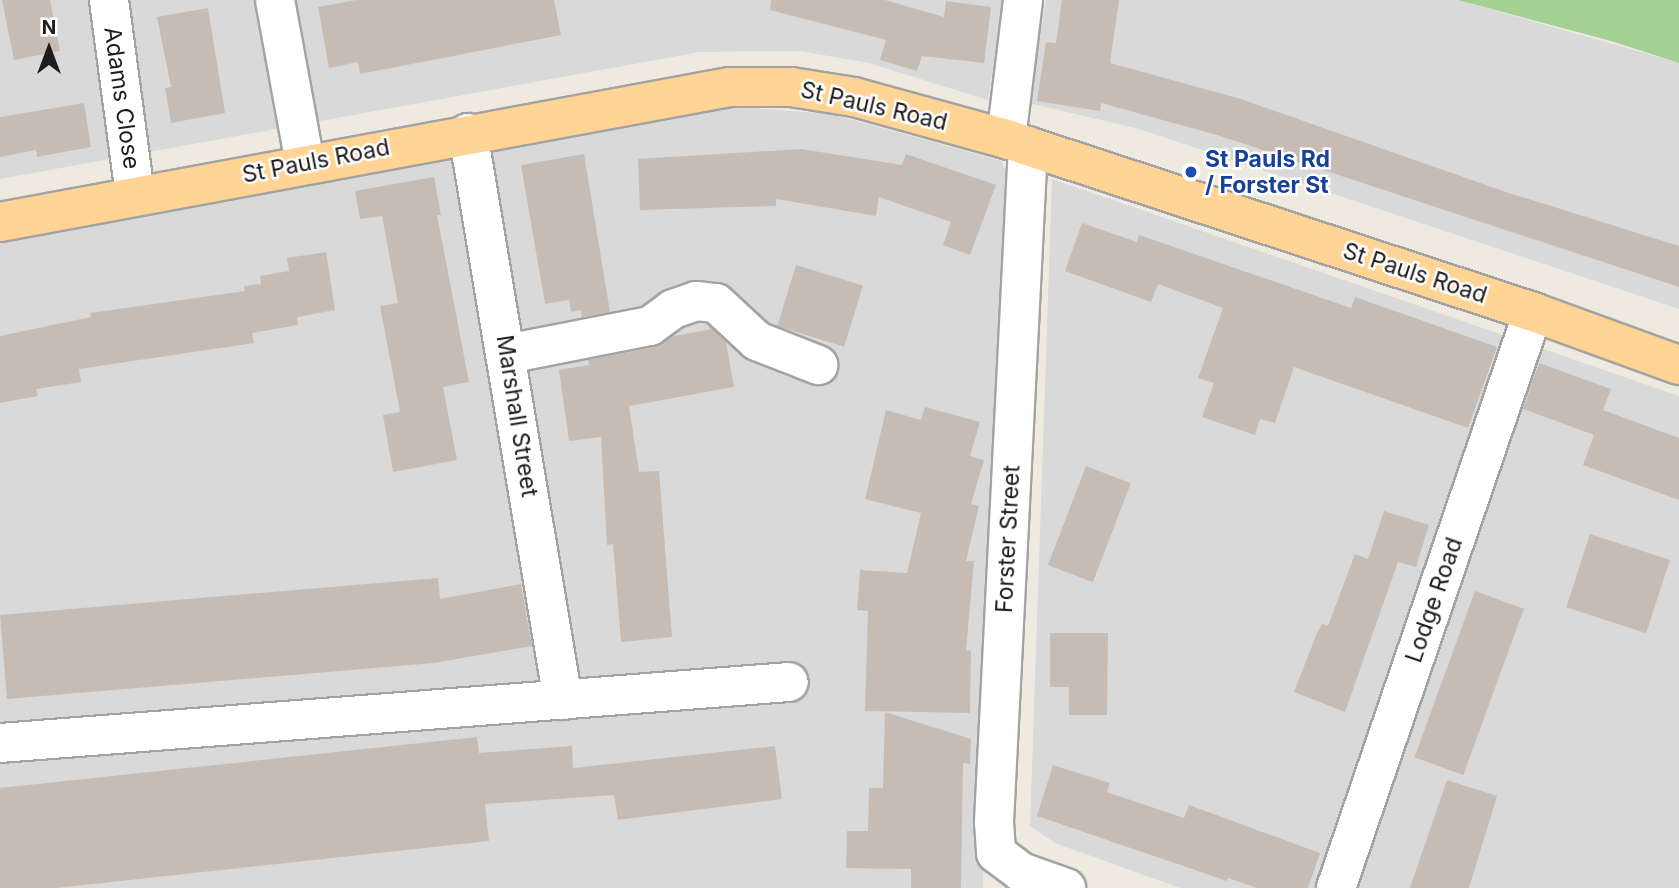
<!DOCTYPE html>
<style>
body{margin:0}
#map{position:relative;width:1679px;height:888px;overflow:hidden;background:#eeeae0;font-family:Inter,sans-serif}
div>[style]{position:absolute}
[style*='--x']{left:calc(var(--x)*1px);top:calc(var(--y)*1px);width:calc(var(--w)*1px);rotate:calc(var(--a)*1deg)}
.residential>*{inset:0;background:#dad9d9}
.forest>*{inset:0;background:#a3d093}
.building>*{inset:0;background:#c6bcb4;transform-origin:0 0}
.roads{filter:drop-shadow(2px 0 #a3a3a3) drop-shadow(-2px 0 #a3a3a3) drop-shadow(0 2px #a3a3a3) drop-shadow(0 -2px #a3a3a3)}
.minor>*{height:38px;margin:-19px;padding:0 19px;transform-origin:19px;border-radius:19px;background:#fff}
.major>*{height:38px;margin:-19px;padding:0 19px;transform-origin:19px;border-radius:19px;background:#ffd494}
.dots>*{width:19px;height:19px;translate:-50% -50%;box-sizing:border-box;border:4px solid #fff;border-radius:50%}
span{translate:-50% -50%;white-space:nowrap;text-align:center;line-height:1.15;-webkit-text-stroke:5px #fff;paint-order:stroke}
.street-label{font-size:23px;color:#1c1c1c}
.transit-label{font-size:23px;color:#164399;font-weight:700}
.left{translate:0 -50%;text-align:left}
.north{position:absolute;left:14px;top:14px;width:70px;height:70px;-webkit-text-stroke:5px #fff;paint-order:stroke;rotate:0deg;font-size:19px;font-weight:700;line-height:28px;text-align:center;color:#1c1c1c}
.north::after{content:'';display:block;margin:auto;width:24px;height:32px;background:#1c1c1c;clip-path:polygon(50% 0,100% 100%,50% 72%,0 100%)}
</style>
<div id="map">
<div class="residential">
<i style="clip-path:polygon(0 0,1003px 0,988px 100px,869px 63px,800px 51px,700px 52px,0 179px)"></i>
<i style="clip-path:polygon(1046px 0,1458px 0,1679px 63px,1679px 309px,1139px 129px,1029px 103px)"></i>
<i style="clip-path:polygon(726px 106px,831px 114px,1002px 161px,1008px 181px,995px 418px,983px 888px,0 888px,0 243px)"></i>
<i style="clip-path:polygon(1052px 179px,1679px 396px,1679px 888px,1180px 888px,1055px 843px,1030px 826px)"></i>
</div>
<div class="forest">
<i style="clip-path:polygon(1458px 0,1679px 0,1679px 63px,1611px 41px)"></i>
</div>
<div class="building">
<i style="clip-path:polygon(2px 0,50px 0,60px 51px,14px 60px)"></i>
<i style="clip-path:polygon(356px 0,554px 0,561px 35px,360px 74px,358px 62px,329px 68px,318px 7px)"></i>
<i style="clip-path:polygon(771px 0,885px 0,944px 17px,946px 1px,991px 7px,984px 63px,922px 56px,917px 71px,880px 60px,886px 40px,770px 10px)"></i>
<i style="clip-path:polygon(1062px 0,1119px 0,1110px 63px,1241px 99px,1506px 192px,1679px 246px,1679px 287px,1217px 135px,1101px 103px,1100px 111px,1037px 101px,1046px 42px,1056px 43px)"></i>
<i style="clip-path:polygon(208px 8px,225px 113px,171px 123px,165px 88px,171px 87px,157px 17px)"></i>
<i style="clip-path:polygon(84px 103px,91px 147px,37px 157px,36px 150px,0 157px,0 117px)"></i>
<i style="clip-path:polygon(801px 149px,902px 165px,906px 154px,996px 185px,970px 255px,943px 245px,951px 222px,879px 197px,876px 216px,776px 199px,776px 206px,640px 210px,638px 159px)"></i>
<i style="clip-path:polygon(584px 154px,610px 312px,582px 317px,581px 310px,571px 312px,569px 300px,545px 304px,521px 165px)"></i>
<i style="clip-path:polygon(434px 177px,441px 215px,437px 215px,469px 382px,443px 387px,457px 460px,393px 472px,383px 415px,400px 412px,380px 306px,398px 303px,382px 216px,360px 219px,355px 191px)"></i>
<i style="clip-path:polygon(1082px 223px,1137px 242px,1139px 235px,1351px 308px,1355px 297px,1497px 347px,1468px 428px,1294px 367px,1275px 423px,1260px 419px,1255px 435px,1202px 417px,1214px 383px,1198px 378px,1223px 308px,1158px 284px,1151px 302px,1065px 271px)"></i>
<i style="clip-path:polygon(326px 252px,335px 310px,297px 317px,298px 325px,252px 333px,254px 343px,79px 369px,81px 382px,36px 389px,38px 396px,0 403px,0 336px,91px 317px,90px 313px,245px 291px,244px 286px,261px 284px,260px 276px,289px 271px,287px 258px)"></i>
<i style="left:796px;top:265px;width:70px;height:64px;rotate:17deg"></i>
<i style="clip-path:polygon(712px 329px,726px 342px,734px 387px,629px 406px,639px 472px,659px 471px,672px 637px,621px 642px,613px 544px,607px 545px,601px 437px,569px 441px,559px 370px,589px 365px,588px 360px,654px 347px,674px 336px)"></i>
<i style="clip-path:polygon(1539px 363px,1611px 389px,1603px 410px,1679px 438px,1679px 500px,1583px 465px,1594px 435px,1523px 409px)"></i>
<i style="clip-path:polygon(925px 407px,980px 422px,970px 456px,984px 460px,971px 504px,979px 506px,966px 561px,974px 561px,966px 650px,971px 651px,970px 713px,865px 711px,868px 611px,857px 610px,860px 570px,907px 573px,921px 513px,865px 499px,886px 410px,921px 420px)"></i>
<i style="left:1086px;top:466px;width:48px;height:106px;rotate:21deg"></i>
<i style="clip-path:polygon(1384px 511px,1429px 525px,1416px 567px,1398px 562px,1345px 712px,1294px 692px,1317px 633px,1322px 624px,1328px 626px,1355px 554px,1368px 559px)"></i>
<i style="left:1590px;top:534px;width:84px;height:77px;rotate:18deg"></i>
<i style="clip-path:polygon(438px 578px,440px 599px,521px 584px,532px 646px,434px 663px,7px 699px,0 615px)"></i>
<i style="left:1475px;top:591px;width:52px;height:177px;rotate:20deg"></i>
<i style="clip-path:polygon(1050px 633px,1108px 633px,1107px 715px,1069px 715px,1069px 687px,1050px 687px)"></i>
<i style="clip-path:polygon(885px 712px,971px 739px,970px 764px,963px 763px,961px 888px,911px 888px,911px 869px,846px 868px,847px 831px,868px 831px,869px 788px,883px 788px)"></i>
<i style="clip-path:polygon(477px 737px,479px 753px,572px 746px,573px 768px,775px 746px,782px 799px,618px 820px,614px 795px,485px 804px,489px 841px,56px 888px,0 888px,0 788px)"></i>
<i style="clip-path:polygon(1053px 765px,1110px 783px,1107px 792px,1184px 818px,1189px 805px,1320px 853px,1308px 888px,1257px 888px,1228px 878px,1227px 881px,1037px 816px)"></i>
<i style="clip-path:polygon(1447px 780px,1497px 796px,1469px 888px,1410px 888px)"></i>
</div>
<div class="roads">
<div class="minor">
<i style="--x:109;--y:0;--w:198;--a:82.4"></i>
<i style="--x:275;--y:0;--w:166;--a:79.6"></i>
<i style="--x:468;--y:133;--w:575;--a:80.49"></i>
<i style="--x:1006;--y:139;--w:140;--a:-83"></i>
<i style="--x:1028;--y:146;--w:677;--a:92.88"></i>
<i style="--x:994;--y:822;--w:31;--a:86"></i>
<i style="--x:996;--y:853;--w:31;--a:37"></i>
<i style="--x:1021;--y:872;--w:48;--a:19.6"></i>
<i style="--x:507;--y:354;--w:146;--a:-11.1"></i>
<i style="--x:650;--y:326;--w:29;--a:-36"></i>
<i style="--x:673;--y:309;--w:24;--a:-19"></i>
<i style="--x:696;--y:301;--w:20;--a:6"></i>
<i style="--x:716;--y:303;--w:56;--a:42.8"></i>
<i style="--x:757;--y:341;--w:66;--a:21.5"></i>
<i style="--x:0;--y:743;--w:791;--a:-4.42"></i>
<i style="--x:1336;--y:888;--w:609;--a:-71.12"></i>
</div>
<div class="major">
<i style="--x:0;--y:222;--w:742;--a:-10.48"></i>
<i style="--x:730;--y:87;--w:61;--a:0"></i>
<i style="--x:791;--y:87;--w:64;--a:9"></i>
<i style="--x:854;--y:97;--w:158;--a:15.4"></i>
<i style="--x:1006;--y:139;--w:555;--a:18.17"></i>
<i style="--x:1533;--y:312;--w:155;--a:20"></i>
</div>
</div>
<div class="dots">
<i style="left:1191px;top:172px;background:#1a4fb4"></i>
</div>
<div class="street-label">
<span style="left:122px;top:98px;rotate:82deg">Adams Close</span>
<span style="left:874px;top:106px;rotate:13deg">St Pauls Road</span>
<span style="left:316px;top:161px;rotate:-11deg">St Pauls Road</span>
<span style="left:1415px;top:273px;rotate:18deg">St Pauls Road</span>
<span style="left:517px;top:416px;rotate:81deg">Marshall Street</span>
<span style="left:1008px;top:539px;rotate:-87deg">Forster Street</span>
<span style="left:1434px;top:600px;rotate:-71deg">Lodge Road</span>
</div>
<div class="transit-label">
<span class="left" style="left:1205px;top:172px">St Pauls Rd<br>/ Forster St</span>
</div>
<div class="north">N</div>
</div>
